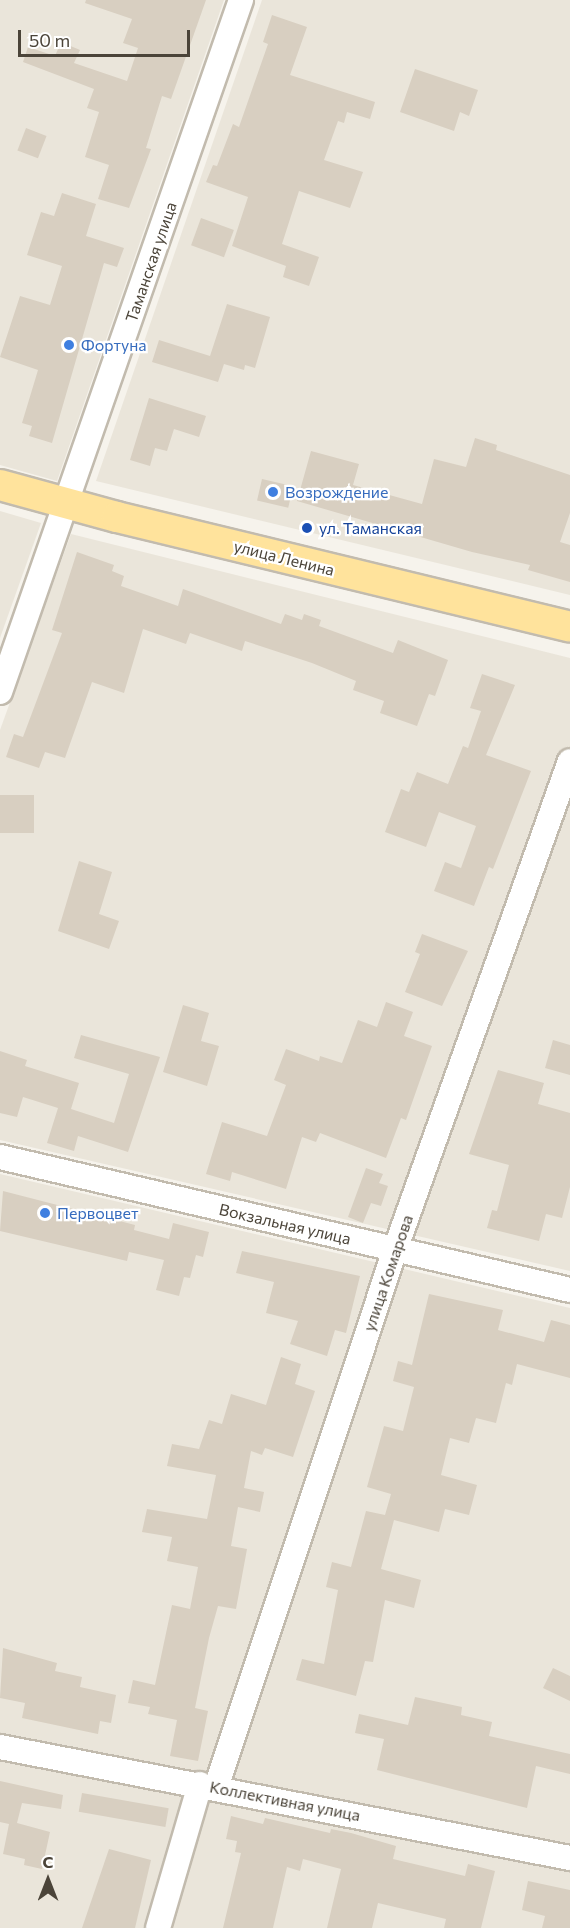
<!DOCTYPE html>
<meta charset="utf-8">
<style>
body{margin:0}
#map{position:relative;width:570px;height:1928px;overflow:hidden;background:#f6f3ec;font-family:Commissioner,sans-serif}
div>[style]{position:absolute}
[style*='--x']{left:calc(var(--x)*1px);top:calc(var(--y)*1px);width:calc(var(--w)*1px);rotate:calc(var(--a)*1deg)}
.residential>*{inset:0;background:#eae5da}
.building>*{inset:0;background:#d8cfc1;transform-origin:0 0}
.roads{filter:drop-shadow(2px 0 #c2bbae) drop-shadow(-2px 0 #c2bbae) drop-shadow(0 2px #c2bbae) drop-shadow(0 -2px #c2bbae)}
.minor>*{height:24px;margin:-12px;padding:0 12px;transform-origin:12px;border-radius:12px;background:#fff}
.major>*{height:30px;margin:-15px;padding:0 15px;transform-origin:15px;border-radius:15px;background:#ffe39c}
.dots>*{width:16px;height:16px;translate:-50% -50%;box-sizing:border-box;border:3px solid #fff;border-radius:50%}
span{translate:-50% -50%;white-space:nowrap;text-align:center;line-height:1.15;-webkit-text-stroke:4.5px #fff;paint-order:stroke}
.street-label{font-size:16px;color:#4b4439}
.shop-label{font-size:16px;color:#366cbe}
.left{translate:0 -50%;text-align:left}
.transit-label{font-size:16px;color:#164399}
.north{position:absolute;left:18px;top:1850px;width:60px;height:60px;-webkit-text-stroke:4px #fff;paint-order:stroke;rotate:0deg;font-size:16px;font-weight:700;line-height:24px;text-align:center;color:#4b4439}
.north::after{content:'';display:block;margin:auto;width:21px;height:27px;background:#4b4439;clip-path:polygon(50% 0,100% 100%,50% 72%,0 100%)}
.scale{position:absolute;left:18px;top:30px;width:172px;height:27px;box-sizing:border-box;border:3px solid #4b4439;border-top:0;padding-left:8px;font-size:18px;line-height:21px;white-space:nowrap;color:#4b4439;-webkit-text-stroke:4px #fff;paint-order:stroke}
</style>
<div id="map">
<div class="residential">
<i style="clip-path:polygon(0 0,224px 0,57px 481px,0 465px)"></i>
<i style="clip-path:polygon(262px 0,570px 0,570px 595px,96px 481px)"></i>
<i style="clip-path:polygon(0 511px,41px 523px,0 638px)"></i>
<i style="clip-path:polygon(71px 534px,570px 658px,570px 1271px,0 1140px,0 730px)"></i>
<i style="clip-path:polygon(0 1174px,570px 1308px,570px 1928px,0 1928px)"></i>
</div>
<div class="building">
<i style="clip-path:polygon(86px 0,206px 0,171px 99px,162px 96px,146px 148px,151px 149px,129px 208px,98px 199px,109px 165px,85px 157px,99px 112px,87px 108px,94px 89px,23px 62px,28px 47px,55px 56px,61px 42px,80px 50px,74px 63px,127px 81px,138px 48px,123px 43px,132px 19px,85px 3px)"></i>
<i style="clip-path:polygon(272px 15px,307px 27px,290px 75px,375px 102px,370px 119px,347px 112px,344px 123px,338px 121px,324px 160px,363px 172px,350px 208px,299px 191px,282px 244px,319px 257px,309px 286px,283px 277px,286px 266px,232px 246px,248px 197px,206px 182px,213px 165px,217px 166px,233px 124px,239px 127px,268px 44px,263px 42px)"></i>
<i style="clip-path:polygon(415px 69px,478px 90px,469px 116px,460px 112px,454px 131px,400px 112px)"></i>
<i style="left:26px;top:128px;width:22px;height:24px;rotate:21deg"></i>
<i style="clip-path:polygon(62px 193px,96px 204px,86px 236px,124px 248px,117px 267px,104px 263px,52px 443px,29px 436px,32px 426px,22px 423px,38px 370px,0 357px,20px 296px,50px 305px,62px 266px,27px 255px,41px 212px,54px 216px)"></i>
<i style="left:201px;top:218px;width:35px;height:29px;rotate:20deg"></i>
<i style="clip-path:polygon(227px 304px,270px 317px,255px 368px,245px 365px,244px 370px,224px 364px,218px 382px,152px 362px,159px 340px,210px 356px)"></i>
<i style="clip-path:polygon(149px 398px,206px 416px,199px 437px,174px 429px,167px 451px,155px 448px,150px 466px,130px 460px)"></i>
<i style="clip-path:polygon(475px 438px,497px 445px,496px 450px,570px 475px,570px 513px,560px 542px,570px 545px,570px 582px,528px 570px,530px 565px,472px 552px,297px 501px,311px 451px,359px 464px,353px 485px,422px 504px,434px 459px,466px 467px)"></i>
<i style="left:262px;top:479px;width:32px;height:22px;rotate:13deg"></i>
<i style="clip-path:polygon(77px 552px,114px 565px,112px 571px,124px 576px,121px 586px,178px 606px,183px 589px,281px 624px,285px 614px,302px 620px,304px 614px,321px 620px,319px 626px,393px 653px,398px 640px,448px 660px,435px 696px,429px 694px,417px 726px,380px 713px,384px 701px,353px 690px,356px 681px,312px 663px,245px 641px,242px 651px,190px 633px,186px 644px,143px 629px,124px 693px,92px 682px,65px 758px,45px 752px,39px 768px,6px 757px,14px 734px,23px 737px,62px 633px,52px 630px)"></i>
<i style="clip-path:polygon(482px 674px,515px 685px,486px 755px,531px 771px,493px 869px,489px 867px,474px 906px,434px 891px,445px 862px,461px 868px,476px 826px,439px 812px,426px 847px,385px 832px,401px 789px,409px 792px,417px 772px,448px 784px,463px 746px,468px 748px,481px 711px,470px 708px)"></i>
<i style="left:0;top:795px;width:34px;height:38px"></i>
<i style="clip-path:polygon(79px 861px,112px 872px,99px 914px,119px 921px,109px 949px,58px 931px)"></i>
<i style="clip-path:polygon(422px 934px,468px 951px,442px 1006px,405px 992px,420px 954px,415px 952px)"></i>
<i style="clip-path:polygon(386px 1002px,413px 1012px,404px 1036px,432px 1046px,406px 1120px,401px 1118px,386px 1158px,320px 1133px,316px 1142px,302px 1137px,286px 1189px,232px 1172px,230px 1181px,206px 1174px,222px 1122px,267px 1136px,286px 1085px,274px 1080px,286px 1049px,319px 1061px,320px 1056px,342px 1063px,358px 1020px,377px 1027px)"></i>
<i style="clip-path:polygon(183px 1005px,209px 1013px,201px 1041px,219px 1046px,207px 1086px,163px 1072px)"></i>
<i style="clip-path:polygon(81px 1035px,160px 1057px,128px 1152px,78px 1136px,74px 1151px,47px 1143px,58px 1108px,23px 1097px,17px 1117px,0 1113px,0 1051px,27px 1060px,25px 1066px,79px 1083px,71px 1109px,114px 1123px,129px 1074px,74px 1058px)"></i>
<i style="clip-path:polygon(553px 1040px,570px 1045px,570px 1075px,545px 1068px)"></i>
<i style="clip-path:polygon(498px 1070px,544px 1083px,538px 1104px,570px 1113px,570px 1187px,562px 1218px,546px 1214px,539px 1241px,487px 1228px,492px 1210px,497px 1211px,509px 1165px,469px 1154px)"></i>
<i style="clip-path:polygon(366px 1168px,383px 1174px,379px 1183px,388px 1186px,381px 1206px,371px 1203px,363px 1223px,348px 1217px)"></i>
<i style="clip-path:polygon(3px 1191px,135px 1225px,134px 1230px,169px 1239px,173px 1223px,209px 1232px,203px 1257px,196px 1255px,190px 1278px,184px 1277px,179px 1296px,156px 1290px,164px 1260px,129px 1252px,127px 1261px,0 1231px)"></i>
<i style="clip-path:polygon(242px 1251px,360px 1276px,346px 1333px,335px 1330px,327px 1356px,290px 1344px,298px 1321px,266px 1313px,274px 1282px,236px 1273px)"></i>
<i style="clip-path:polygon(429px 1294px,503px 1310px,498px 1330px,544px 1342px,551px 1320px,570px 1325px,570px 1378px,517px 1364px,512px 1385px,506px 1383px,496px 1423px,476px 1418px,469px 1443px,450px 1438px,441px 1475px,477px 1485px,469px 1515px,445px 1509px,439px 1532px,394px 1520px,381px 1569px,421px 1580px,414px 1608px,385px 1600px,373px 1662px,365px 1661px,356px 1696px,296px 1680px,302px 1659px,324px 1664px,338px 1590px,326px 1587px,332px 1562px,351px 1567px,366px 1511px,385px 1515px,391px 1494px,367px 1487px,384px 1426px,403px 1431px,414px 1387px,393px 1381px,398px 1361px,412px 1365px)"></i>
<i style="clip-path:polygon(281px 1357px,301px 1364px,295px 1384px,315px 1391px,293px 1457px,265px 1448px,262px 1455px,251px 1451px,244px 1488px,264px 1492px,260px 1512px,238px 1507px,231px 1546px,247px 1549px,236px 1609px,218px 1606px,209px 1638px,195px 1708px,208px 1711px,198px 1761px,170px 1756px,177px 1720px,148px 1714px,150px 1707px,128px 1703px,133px 1680px,155px 1685px,172px 1605px,190px 1609px,198px 1567px,167px 1561px,172px 1537px,142px 1532px,147px 1509px,207px 1519px,216px 1475px,167px 1466px,172px 1444px,199px 1449px,209px 1420px,222px 1424px,231px 1394px,266px 1405px)"></i>
<i style="clip-path:polygon(3px 1648px,57px 1663px,55px 1671px,82px 1677px,80px 1687px,116px 1695px,111px 1723px,100px 1721px,98px 1734px,22px 1718px,25px 1703px,0 1698px)"></i>
<i style="clip-path:polygon(553px 1668px,570px 1676px,570px 1701px,543px 1688px)"></i>
<i style="clip-path:polygon(415px 1697px,462px 1707px,461px 1715px,492px 1722px,489px 1736px,570px 1754px,570px 1774px,536px 1766px,527px 1808px,377px 1770px,384px 1739px,355px 1733px,359px 1714px,408px 1725px)"></i>
<i style="clip-path:polygon(0 1781px,63px 1795px,61px 1809px,22px 1803px,17px 1823px,50px 1832px,42px 1869px,24px 1865px,25px 1859px,3px 1854px,9px 1824px,0 1822px)"></i>
<i style="left:82px;top:1793px;width:88px;height:19px;rotate:10deg"></i>
<i style="clip-path:polygon(231px 1816px,263px 1824px,265px 1818px,330px 1833px,331px 1829px,351px 1833px,396px 1846px,393px 1859px,465px 1876px,468px 1864px,495px 1871px,481px 1928px,444px 1928px,446px 1919px,378px 1903px,372px 1928px,327px 1928px,341px 1869px,303px 1859px,300px 1871px,287px 1867px,273px 1928px,223px 1928px,241px 1853px,235px 1852px,237px 1841px,226px 1839px)"></i>
<i style="clip-path:polygon(109px 1849px,151px 1860px,135px 1928px,82px 1928px)"></i>
<i style="clip-path:polygon(528px 1881px,570px 1890px,570px 1928px,542px 1928px,545px 1916px,522px 1910px)"></i>
</div>
<div class="roads">
<div class="minor">
<i style="--x:0;--y:692;--w:733;--a:-70.8"></i>
<i style="--x:0;--y:1157;--w:585;--a:13.13"></i>
<i style="--x:0;--y:1747;--w:581;--a:11.02"></i>
<i style="--x:216;--y:1788;--w:567;--a:-71.6"></i>
<i style="--x:395;--y:1250;--w:519;--a:-70.31"></i>
<i style="--x:158;--y:1928;--w:150;--a:-73.7"></i>
</div>
<div class="major">
<i style="--x:0;--y:485;--w:121;--a:15.3"></i>
<i style="--x:117;--y:517;--w:466;--a:13.6"></i>
</div>
</div>
<div class="dots">
<i style="left:69px;top:345px;background:#3f7fe0"></i>
<i style="left:273px;top:492px;background:#3f7fe0"></i>
<i style="left:307px;top:528px;background:#1a4fb4"></i>
<i style="left:45px;top:1213px;background:#3f7fe0"></i>
</div>
<div class="street-label">
<span style="left:151px;top:262px;rotate:-71deg">Таманская улица</span>
<span style="left:284px;top:558px;rotate:14deg">улица Ленина</span>
<span style="left:285px;top:1224px;rotate:13deg">Вокзальная улица</span>
<span style="left:388px;top:1273px;rotate:-71deg">улица Комарова</span>
<span style="left:285px;top:1801px;rotate:11deg">Коллективная улица</span>
</div>
<div class="shop-label">
<span class="left" style="left:81px;top:345px">Фортуна</span>
<span class="left" style="left:285px;top:492px">Возрождение</span>
<span class="left" style="left:57px;top:1213px">Первоцвет</span>
</div>
<div class="transit-label">
<span class="left" style="left:319px;top:528px">ул. Таманская</span>
</div>
<div class="north">С</div>
<div class="scale">50 m</div>
</div>
